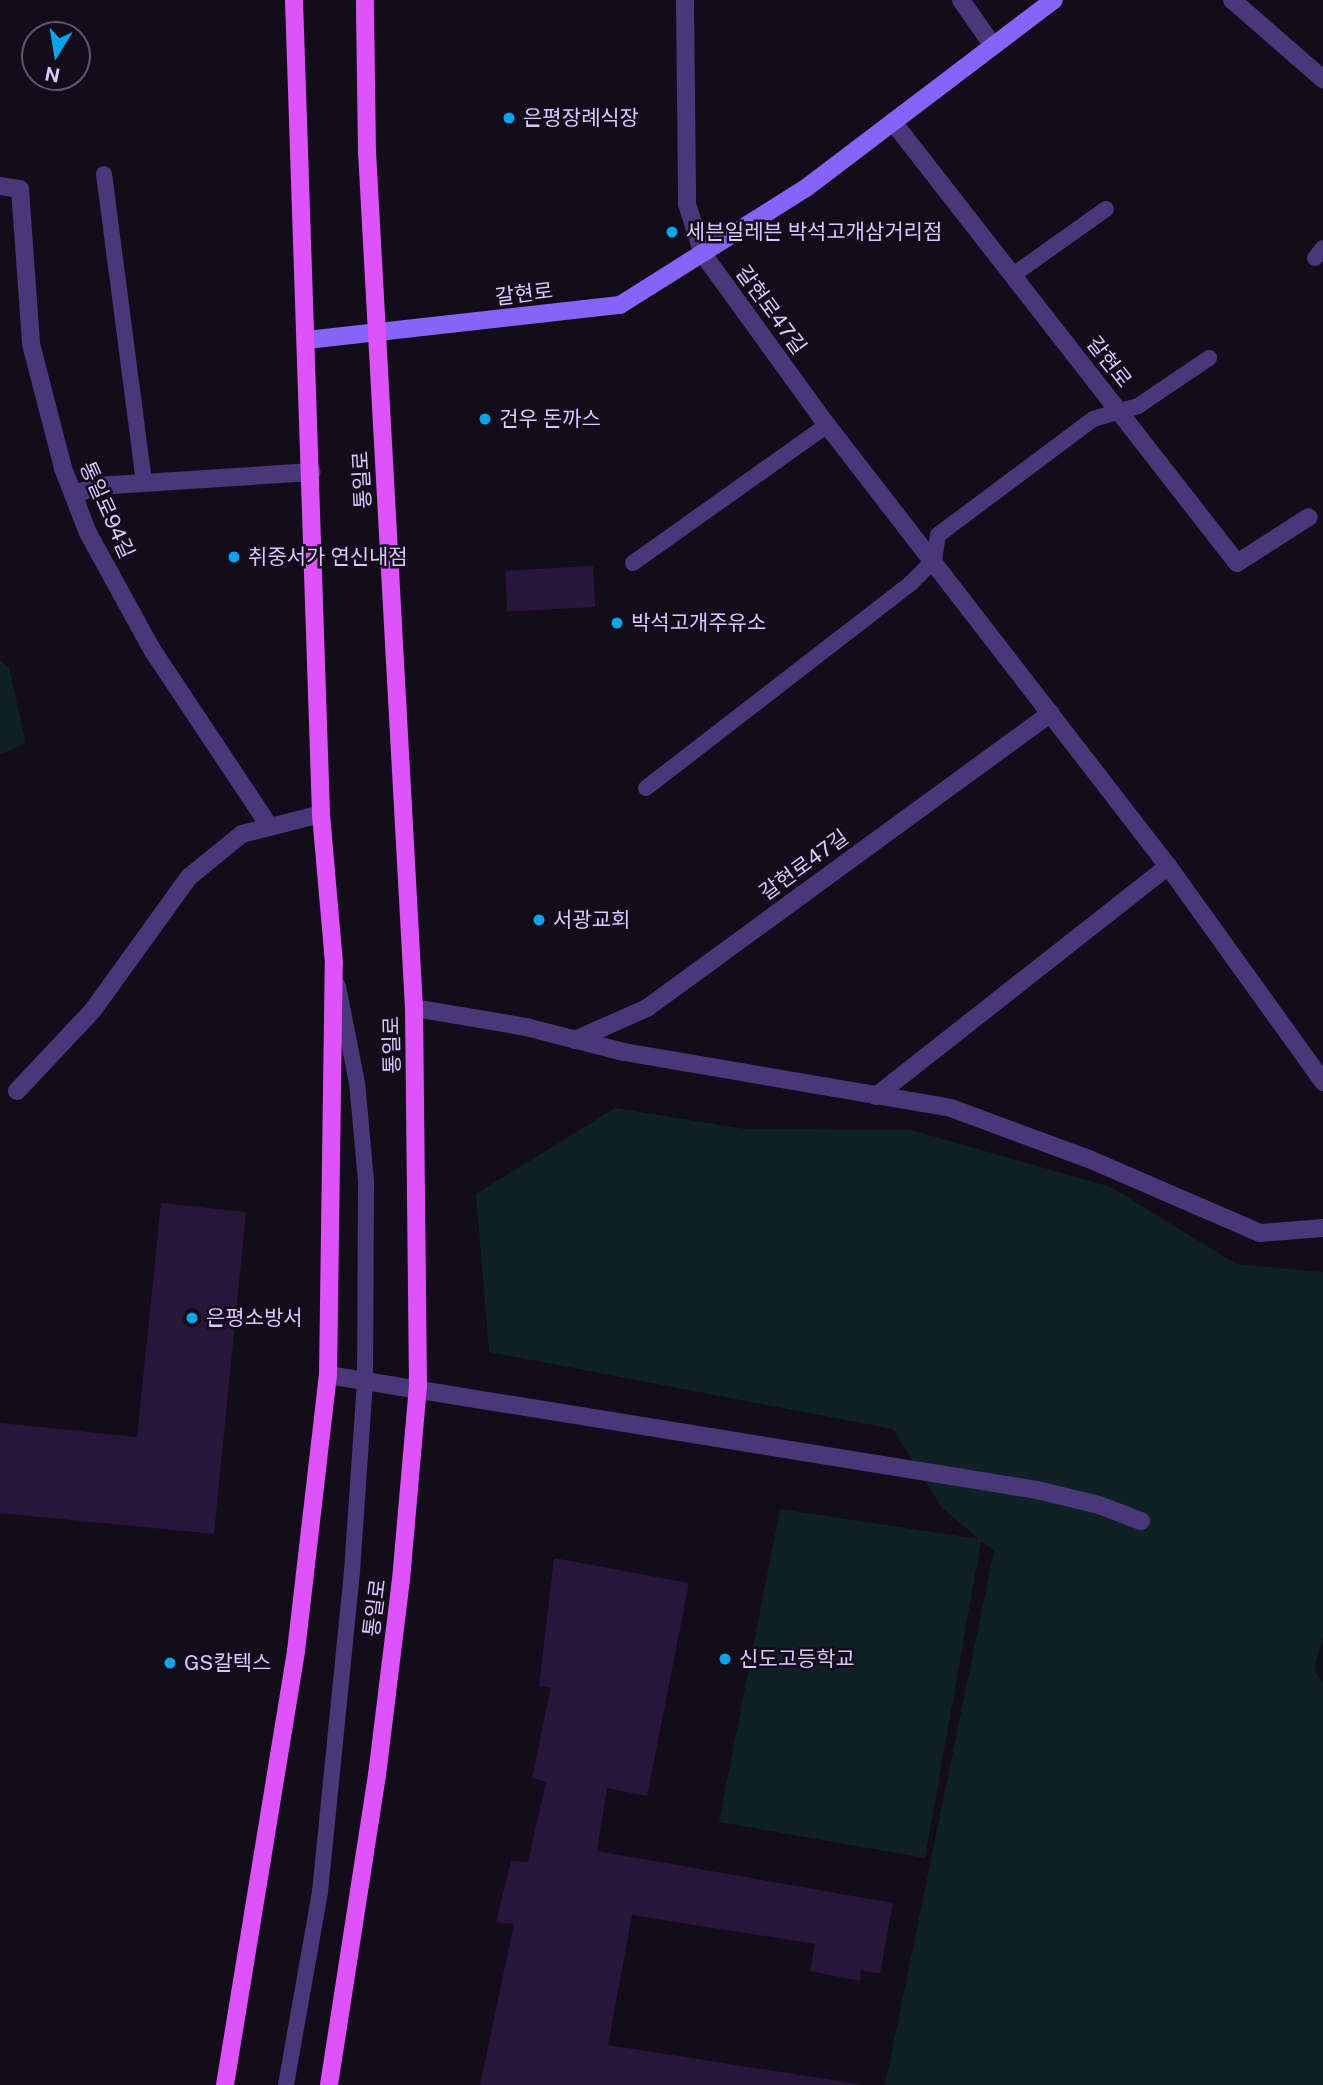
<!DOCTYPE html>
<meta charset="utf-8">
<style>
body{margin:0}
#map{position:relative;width:1323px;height:2085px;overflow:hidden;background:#120c1b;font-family:"Public Sans","Noto Sans KR",sans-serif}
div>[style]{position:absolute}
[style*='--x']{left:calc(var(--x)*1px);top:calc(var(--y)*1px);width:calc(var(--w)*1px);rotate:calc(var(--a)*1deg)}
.green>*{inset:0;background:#0f2125}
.building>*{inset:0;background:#27183b;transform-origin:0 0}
.service>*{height:16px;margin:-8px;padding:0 8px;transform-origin:8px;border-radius:8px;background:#483879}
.minor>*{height:18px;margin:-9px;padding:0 9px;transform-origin:9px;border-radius:9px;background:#483879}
.secondary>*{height:18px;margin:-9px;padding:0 9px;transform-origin:9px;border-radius:9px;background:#8663f9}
.primary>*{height:18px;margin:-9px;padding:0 9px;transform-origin:9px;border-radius:9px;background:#dd53f9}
.dots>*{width:19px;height:19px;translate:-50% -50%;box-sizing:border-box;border:4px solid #120c1b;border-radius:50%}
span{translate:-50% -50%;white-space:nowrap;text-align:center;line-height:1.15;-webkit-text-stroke:5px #120c1b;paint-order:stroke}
.poi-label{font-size:21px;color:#d9c8fd}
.left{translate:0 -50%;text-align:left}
.street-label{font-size:21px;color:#d9c8fd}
.north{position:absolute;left:21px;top:21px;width:70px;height:70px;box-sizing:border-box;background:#120c1b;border:2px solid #625775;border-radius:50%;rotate:191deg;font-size:19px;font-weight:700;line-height:28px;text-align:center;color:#d9c8fd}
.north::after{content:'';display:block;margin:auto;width:24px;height:32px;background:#09a3e8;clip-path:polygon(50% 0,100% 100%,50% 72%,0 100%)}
</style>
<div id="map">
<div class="green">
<i style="clip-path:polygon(0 660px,9px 668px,26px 743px,0 755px)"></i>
<i style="clip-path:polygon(615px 1108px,745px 1129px,911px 1130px,1111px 1187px,1236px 1264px,1323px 1272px,1323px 1637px,1314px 1669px,1323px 1683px,1323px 2085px,885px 2085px,994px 1551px,981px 1541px,925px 1858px,719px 1822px,780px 1509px,979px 1539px,942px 1508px,893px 1429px,489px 1352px,476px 1194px)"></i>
</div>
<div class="building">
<i style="left:593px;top:566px;width:41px;height:88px;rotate:87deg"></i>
<i style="clip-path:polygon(161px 1203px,246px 1212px,214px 1534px,0 1513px,0 1423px,137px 1437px)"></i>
<i style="clip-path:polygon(554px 1558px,689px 1583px,647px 1796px,607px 1788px,597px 1851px,893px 1903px,880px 1973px,861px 1971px,860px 1981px,810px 1971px,815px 1944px,632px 1915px,608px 2045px,864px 2085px,480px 2085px,514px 1924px,496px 1922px,511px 1861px,528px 1862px,546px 1782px,532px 1778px,551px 1687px,539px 1686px)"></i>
</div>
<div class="service">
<i style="--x:104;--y:174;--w:311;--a:82.6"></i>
<i style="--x:1315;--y:258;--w:13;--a:-51"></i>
<i style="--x:1013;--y:275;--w:114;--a:-35.4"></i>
<i style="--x:633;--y:563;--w:238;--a:-35.4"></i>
<i style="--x:646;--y:788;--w:334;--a:-37.7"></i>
<i style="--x:910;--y:584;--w:34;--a:-45"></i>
<i style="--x:934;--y:560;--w:25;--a:-81"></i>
<i style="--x:938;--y:535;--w:194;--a:-36.8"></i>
<i style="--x:1093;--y:419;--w:47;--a:-16.1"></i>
<i style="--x:1138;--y:406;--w:86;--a:-34.1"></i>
<i style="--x:286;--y:2085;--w:196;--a:-80"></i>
<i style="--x:320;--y:1892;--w:322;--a:-84.3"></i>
<i style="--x:352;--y:1572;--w:193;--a:-86.1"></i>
<i style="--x:365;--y:1379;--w:198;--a:-89.7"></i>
<i style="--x:366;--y:1181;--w:98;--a:-95.2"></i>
<i style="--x:357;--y:1083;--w:99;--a:-101.1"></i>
</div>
<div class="minor">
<i style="--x:685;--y:0;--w:204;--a:89.4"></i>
<i style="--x:687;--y:204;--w:52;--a:72.3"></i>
<i style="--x:703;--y:254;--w:211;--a:54.1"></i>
<i style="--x:827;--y:425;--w:557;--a:52.29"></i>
<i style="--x:1168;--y:866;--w:266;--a:54.3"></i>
<i style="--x:961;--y:0;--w:56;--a:55.2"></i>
<i style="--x:1232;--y:0;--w:121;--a:41"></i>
<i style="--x:893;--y:122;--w:559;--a:52.04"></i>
<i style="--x:1237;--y:563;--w:85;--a:-32.6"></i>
<i style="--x:0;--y:186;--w:20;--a:9"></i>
<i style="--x:20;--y:189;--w:155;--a:85.9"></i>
<i style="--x:31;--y:344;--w:128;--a:75.5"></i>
<i style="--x:63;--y:468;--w:70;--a:69"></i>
<i style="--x:88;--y:533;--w:135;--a:61.2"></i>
<i style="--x:153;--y:651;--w:211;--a:56.4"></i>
<i style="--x:73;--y:495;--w:25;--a:-21"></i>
<i style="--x:96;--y:486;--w:216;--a:-3.7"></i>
<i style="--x:414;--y:1008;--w:114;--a:9.6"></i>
<i style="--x:526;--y:1027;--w:101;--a:14.3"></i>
<i style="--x:624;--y:1052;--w:332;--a:9.7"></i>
<i style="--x:951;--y:1108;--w:147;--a:20.3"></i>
<i style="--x:1089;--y:1159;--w:186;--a:23.4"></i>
<i style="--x:1260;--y:1233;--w:63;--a:-4.5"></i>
<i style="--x:575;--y:1040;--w:79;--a:-24"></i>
<i style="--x:647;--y:1008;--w:500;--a:-36.14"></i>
<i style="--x:17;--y:1091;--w:111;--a:-46.8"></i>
<i style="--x:93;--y:1010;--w:164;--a:-54.2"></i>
<i style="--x:189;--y:877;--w:68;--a:-39.1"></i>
<i style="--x:242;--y:834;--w:81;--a:-14.2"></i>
<i style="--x:876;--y:1096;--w:372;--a:-38.2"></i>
<i style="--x:328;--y:1375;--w:718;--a:9.21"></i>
<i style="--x:1037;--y:1490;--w:64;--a:13.6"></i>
<i style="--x:1099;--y:1505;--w:45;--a:20.9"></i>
</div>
<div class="secondary">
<i style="--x:307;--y:340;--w:315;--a:-6.4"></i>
<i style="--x:620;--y:305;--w:220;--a:-32.2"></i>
<i style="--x:806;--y:188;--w:311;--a:-37.2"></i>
</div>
<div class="primary">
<i style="--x:225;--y:2085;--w:440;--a:-80.7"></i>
<i style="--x:296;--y:1651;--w:278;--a:-83.4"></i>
<i style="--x:328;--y:1375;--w:412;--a:-89.2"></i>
<i style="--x:334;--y:963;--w:150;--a:-95"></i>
<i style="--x:321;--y:814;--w:814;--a:-91.9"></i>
<i style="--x:329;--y:2085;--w:314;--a:-81.2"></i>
<i style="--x:377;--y:1775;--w:196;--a:-83"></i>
<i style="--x:401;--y:1580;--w:194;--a:-85"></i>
<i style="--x:418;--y:1387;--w:379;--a:-90.6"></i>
<i style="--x:414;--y:1008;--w:857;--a:-93.14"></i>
<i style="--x:367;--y:152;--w:152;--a:-90.8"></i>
</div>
<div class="dots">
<i style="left:509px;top:118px;background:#09a3e8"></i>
<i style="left:672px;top:232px;background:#09a3e8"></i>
<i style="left:485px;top:419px;background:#09a3e8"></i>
<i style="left:234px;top:557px;background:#09a3e8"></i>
<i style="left:617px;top:623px;background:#09a3e8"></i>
<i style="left:539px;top:920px;background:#09a3e8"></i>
<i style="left:192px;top:1318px;background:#09a3e8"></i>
<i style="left:725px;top:1659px;background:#09a3e8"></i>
<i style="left:170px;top:1663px;background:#09a3e8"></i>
</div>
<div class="poi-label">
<span class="left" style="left:523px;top:118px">은평장례식장</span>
<span class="left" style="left:686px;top:232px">세븐일레븐 박석고개삼거리점</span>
<span class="left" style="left:499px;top:419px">건우 돈까스</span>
<span class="left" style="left:248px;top:557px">취중서가 연신내점</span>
<span class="left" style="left:631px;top:623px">박석고개주유소</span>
<span class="left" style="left:553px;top:920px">서광교회</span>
<span class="left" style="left:206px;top:1318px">은평소방서</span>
<span class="left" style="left:739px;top:1659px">신도고등학교</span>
<span class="left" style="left:184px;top:1663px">GS칼텍스</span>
</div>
<div class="street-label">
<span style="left:524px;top:294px;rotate:-7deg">갈현로</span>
<span style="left:771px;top:310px;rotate:54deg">갈현로47길</span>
<span style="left:1109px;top:362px;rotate:52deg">갈현로</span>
<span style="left:362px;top:480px;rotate:-93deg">통일로</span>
<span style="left:107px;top:510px;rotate:66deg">통일로94길</span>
<span style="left:804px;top:865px;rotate:-36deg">갈현로47길</span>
<span style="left:392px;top:1045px;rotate:-91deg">통일로</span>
<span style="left:375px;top:1608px;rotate:-83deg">통일로</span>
</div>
<div class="north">N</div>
</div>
